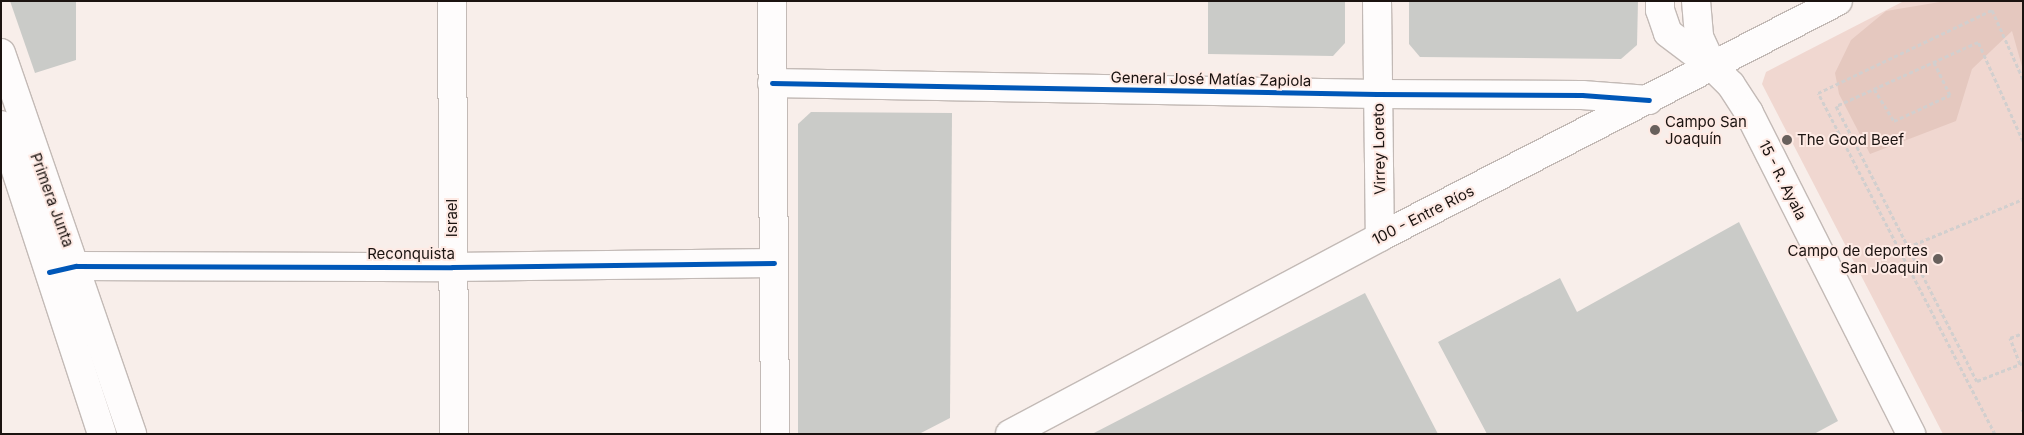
<!DOCTYPE html>
<meta charset="utf-8">
<style>
body{margin:0}
#map{position:relative;width:2024px;height:435px;overflow:hidden;background:#f8eeea;font-family:Inter,sans-serif}
div>[style]{position:absolute}
[style*='--x']{left:calc(var(--x)*1px);top:calc(var(--y)*1px);width:calc(var(--w)*1px);rotate:calc(var(--a)*1deg)}
.green>*{inset:0;background:#f0d7d0}
.forest>*{inset:0;background:#e5c8bf}
.building>*{inset:0;background:#cacbc8}
.path>*{height:3px;margin-top:-1.5px;transform-origin:0;background:repeating-linear-gradient(90deg,#d2cfce 0 4px,transparent 0 6.5px)}
.roads{filter:drop-shadow(1px 0 #c3bab6) drop-shadow(-1px 0 #c3bab6) drop-shadow(0 1px #c3bab6) drop-shadow(0 -1px #c3bab6)}
.minor>*{height:28px;margin:-14px;padding:0 14px;transform-origin:14px;border-radius:14px;background:#fefcfc}
.major>*{height:28px;margin:-14px;padding:0 14px;transform-origin:14px;border-radius:14px;background:#fefcfc}
.cycleway>*{height:5px;margin:-2.5px;padding:0 2.5px;transform-origin:2.5px;border-radius:2.5px;background:#0057b8}
.dots>*{width:14px;height:14px;translate:-50% -50%;box-sizing:border-box;border:2px solid #feeae4;border-radius:50%}
span{translate:-50% -50%;white-space:nowrap;text-align:center;line-height:1.15;-webkit-text-stroke:4px #feeae4;paint-order:stroke}
.street-label{font-size:15px;color:#1b1310}
.poi-label{font-size:15px;color:#1b1310}
.left{translate:0 -50%;text-align:left}
.right{translate:-100% -50%;text-align:right}
.frame{position:absolute;inset:0;border:2px solid #1b1310;pointer-events:none}
</style>
<div id="map">
<div class="green">
<i style="clip-path:polygon(1904px 1px,2023px 1px,2023px 434px,1943px 434px,1762px 84px,1766px 72px)"></i>
</div>
<div class="forest">
<i style="clip-path:polygon(1946px 1px,2023px 1px,2023px 70px,2012px 31px,1972px 69px,1956px 121px,1870px 154px,1839px 94px,1835px 73px,1851px 40px,1886px 11px)"></i>
</div>
<div class="building">
<i style="clip-path:polygon(10px 1px,76px 1px,76px 60px,35px 73px)"></i>
<i style="clip-path:polygon(1208px 1px,1345px 1px,1345px 43px,1333px 56px,1208px 54px)"></i>
<i style="clip-path:polygon(1409px 1px,1638px 1px,1637px 45px,1621px 59px,1420px 57px,1409px 44px)"></i>
<i style="clip-path:polygon(811px 112px,952px 113px,950px 418px,919px 434px,798px 434px,798px 124px)"></i>
<i style="clip-path:polygon(1739px 222px,1838px 421px,1814px 434px,1487px 434px,1438px 342px,1560px 278px,1577px 312px)"></i>
<i style="clip-path:polygon(1365px 293px,1438px 434px,1092px 434px)"></i>
</div>
<div class="path">
<i style="--x:1874;--y:89;--w:38;--a:58"></i>
<i style="--x:1894;--y:121;--w:62;--a:-24.9"></i>
<i style="--x:1950;--y:95;--w:37;--a:-116"></i>
<i style="--x:2023;--y:141;--w:109;--a:-114.4"></i>
<i style="--x:1978;--y:42;--w:156;--a:155.7"></i>
<i style="--x:1836;--y:106;--w:309;--a:62.9"></i>
<i style="--x:1977;--y:381;--w:49;--a:-21.4"></i>
<i style="--x:1908;--y:247;--w:125;--a:-22.7"></i>
<i style="--x:2020;--y:364;--w:28;--a:-111"></i>
<i style="--x:2010;--y:338;--w:14;--a:-21"></i>
<i style="--x:2022;--y:409;--w:2;--a:63"></i>
<i style="--x:1995;--y:434;--w:384;--a:-117.4"></i>
<i style="--x:1818;--y:93;--w:193;--a:-25.5"></i>
<i style="--x:1992;--y:10;--w:76;--a:65.8"></i>
</div>
<div class="roads">
<div class="minor">
<i style="--x:452;--y:1;--w:433;--a:89.7"></i>
<i style="--x:1377;--y:1;--w:236;--a:89.3"></i>
<i style="--x:1660;--y:1;--w:9;--a:90"></i>
<i style="--x:1660;--y:10;--w:24;--a:71"></i>
<i style="--x:1668;--y:33;--w:56;--a:37.1"></i>
<i style="--x:1713;--y:67;--w:25;--a:45"></i>
<i style="--x:1731;--y:85;--w:33;--a:57"></i>
<i style="--x:1749;--y:113;--w:360;--a:63.2"></i>
<i style="--x:1696;--y:1;--w:36;--a:85"></i>
<i style="--x:1699;--y:37;--w:31;--a:65"></i>
<i style="--x:772;--y:83;--w:605;--a:1.04"></i>
<i style="--x:1377;--y:94;--w:205;--a:0.3"></i>
<i style="--x:1582;--y:95;--w:67;--a:4.3"></i>
<i style="--x:53;--y:271;--w:24;--a:-12"></i>
<i style="--x:76;--y:266;--w:376;--a:0.2"></i>
<i style="--x:452;--y:267;--w:322;--a:-0.7"></i>
</div>
<div class="major">
<i style="--x:772;--y:1;--w:433;--a:89.6"></i>
<i style="--x:1;--y:53;--w:403;--a:71"></i>
<i style="--x:1;--y:125;--w:325;--a:71.9"></i>
<i style="--x:1010;--y:434;--w:419;--a:-28"></i>
<i style="--x:1380;--y:237;--w:515;--a:-27.26"></i>
</div>
</div>
<div class="cycleway">
<i style="--x:772;--y:83;--w:605;--a:1.04"></i>
<i style="--x:1377;--y:94;--w:205;--a:0.3"></i>
<i style="--x:1582;--y:95;--w:67;--a:4.3"></i>
<i style="--x:49;--y:272;--w:28;--a:-13"></i>
<i style="--x:76;--y:266;--w:376;--a:0.2"></i>
<i style="--x:452;--y:267;--w:322;--a:-0.7"></i>
</div>
<div class="dots">
<i style="left:1655px;top:130px;background:#68605c"></i>
<i style="left:1787px;top:140px;background:#68605c"></i>
<i style="left:1938px;top:259px;background:#68605c"></i>
</div>
<div class="street-label">
<span style="left:1211px;top:79px;rotate:1deg">General José Matías Zapiola</span>
<span style="left:1379px;top:149px;rotate:-91deg">Virrey Loreto</span>
<span style="left:1783px;top:180px;rotate:63deg">15 - R. Ayala</span>
<span style="left:52px;top:200px;rotate:70deg">Primera Junta</span>
<span style="left:1423px;top:215px;rotate:-27deg">100 - Entre Ríos</span>
<span style="left:452px;top:218px;rotate:-90deg">Israel</span>
<span style="left:411px;top:254px">Reconquista</span>
</div>
<div class="poi-label">
<span class="left" style="left:1665px;top:130px">Campo San<br>Joaquín</span>
<span class="left" style="left:1797px;top:140px">The Good Beef</span>
<span class="right" style="left:1928px;top:259px">Campo de deportes<br>San Joaquin</span>
</div>
<div class="frame"></div>
</div>
